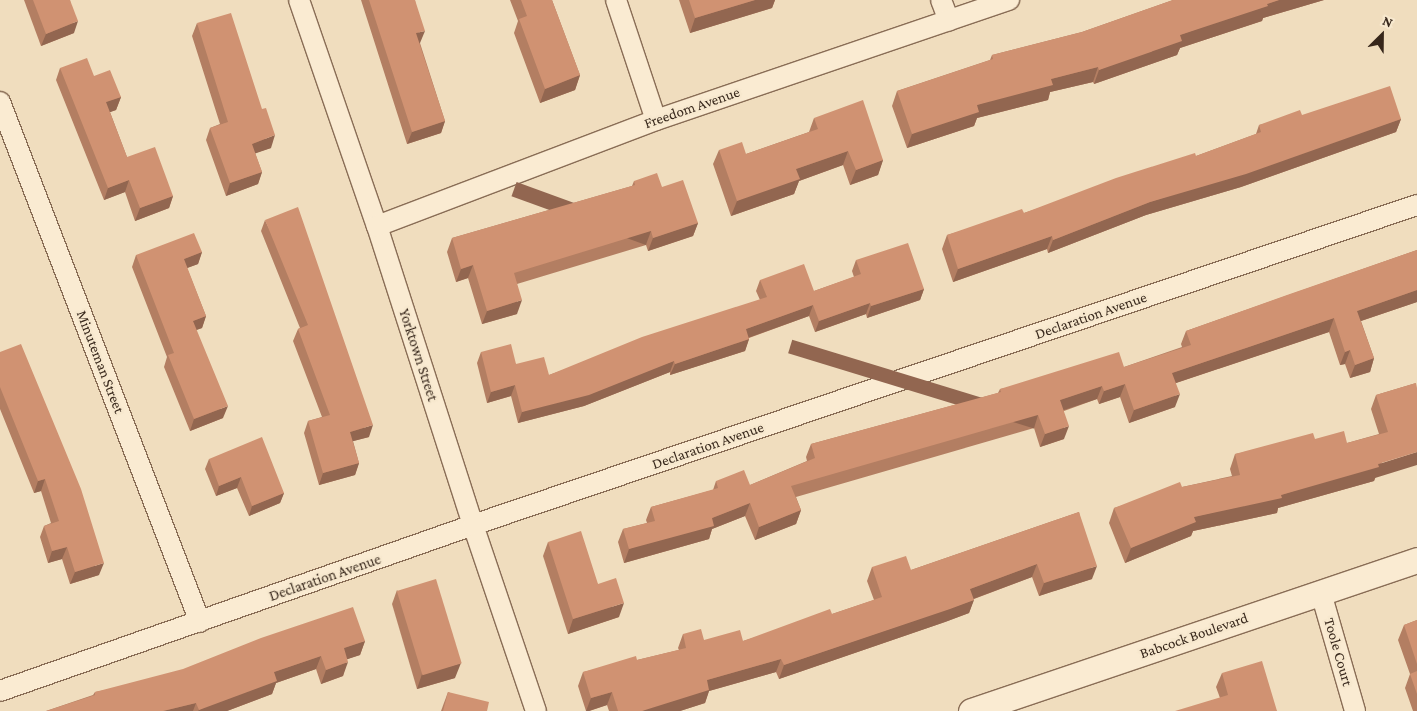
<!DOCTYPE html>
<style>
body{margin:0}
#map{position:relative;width:1417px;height:711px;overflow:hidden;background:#f0ddbe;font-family:"Crimson Pro",serif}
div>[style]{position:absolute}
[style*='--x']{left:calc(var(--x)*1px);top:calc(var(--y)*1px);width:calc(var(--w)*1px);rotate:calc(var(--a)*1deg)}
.roads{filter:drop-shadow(1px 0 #896d56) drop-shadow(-1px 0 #896d56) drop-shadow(0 1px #896d56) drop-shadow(0 -1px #896d56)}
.minor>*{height:20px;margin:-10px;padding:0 10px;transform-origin:10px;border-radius:10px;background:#faebd2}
.tertiary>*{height:25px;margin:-12.5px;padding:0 12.5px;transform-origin:12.5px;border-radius:12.5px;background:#faebd2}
.wall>*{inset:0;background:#b37e62}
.shaded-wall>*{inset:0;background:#926650;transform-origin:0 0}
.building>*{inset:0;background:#d09272;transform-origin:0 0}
span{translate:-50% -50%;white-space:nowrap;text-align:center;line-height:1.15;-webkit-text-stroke:4.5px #f7e8ce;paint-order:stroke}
.street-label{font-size:15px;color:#37271b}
.north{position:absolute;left:1357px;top:10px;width:50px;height:50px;-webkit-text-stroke:4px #f7e8ce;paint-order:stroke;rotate:23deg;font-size:14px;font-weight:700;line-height:20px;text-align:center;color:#37271b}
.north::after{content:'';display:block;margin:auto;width:18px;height:22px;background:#37271b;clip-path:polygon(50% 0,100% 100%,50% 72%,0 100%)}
</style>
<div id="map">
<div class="roads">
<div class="minor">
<i style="--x:299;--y:0;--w:239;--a:71"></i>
<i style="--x:377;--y:226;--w:314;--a:72.2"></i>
<i style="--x:473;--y:525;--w:196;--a:71.3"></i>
<i style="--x:616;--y:0;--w:126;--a:71.6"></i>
<i style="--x:941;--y:0;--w:22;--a:69"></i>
<i style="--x:0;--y:102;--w:557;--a:68.96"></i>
<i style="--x:377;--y:226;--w:298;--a:-20.8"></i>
<i style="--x:656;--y:120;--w:373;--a:-18.8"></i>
<i style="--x:1321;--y:593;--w:123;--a:73.9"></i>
<i style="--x:0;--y:691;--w:501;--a:-19.34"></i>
<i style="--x:473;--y:525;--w:997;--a:-18.73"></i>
</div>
<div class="tertiary">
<i style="--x:971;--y:711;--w:471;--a:-18.7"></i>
</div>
</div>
<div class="wall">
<i style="clip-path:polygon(24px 0,70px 0,74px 33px,41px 46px)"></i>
<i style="clip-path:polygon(361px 0,415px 0,420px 43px,445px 121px,441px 133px,407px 144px)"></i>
<i style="clip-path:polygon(510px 0,552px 0,580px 75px,575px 90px,540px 103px,514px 33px,518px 21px)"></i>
<i style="clip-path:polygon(679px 0,775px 0,772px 8px,690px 33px)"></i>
<i style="clip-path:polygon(1173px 0,1324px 0,1263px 18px,1262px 21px,1180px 48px,1177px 55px,1094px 84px,1093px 82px,1050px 92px,1048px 100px,977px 118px,974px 126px,907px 148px,892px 106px,897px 91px,990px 60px,992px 55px,1082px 32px)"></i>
<i style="clip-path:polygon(197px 23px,271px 148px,255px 153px,262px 172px,258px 184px,226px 196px,206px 140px,210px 128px,220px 124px,192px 36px)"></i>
<i style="clip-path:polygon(60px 68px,94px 76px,121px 97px,116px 110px,110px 112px,127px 157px,173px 196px,169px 208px,135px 221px,125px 192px,104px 200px,56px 80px)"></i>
<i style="clip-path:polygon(1302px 115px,1401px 119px,1396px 132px,1241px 187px,1146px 215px,1048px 253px,1047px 249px,953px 282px,942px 249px,947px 235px,1024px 213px,1196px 156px,1256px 134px,1259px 125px)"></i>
<i style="clip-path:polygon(814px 118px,883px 160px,878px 175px,850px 185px,843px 165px,799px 181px,794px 194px,731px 216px,713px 164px,719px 150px,746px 154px,809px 132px)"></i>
<i style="clip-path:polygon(634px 181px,662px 187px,698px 223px,693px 236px,648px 251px,646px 245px,517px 284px,517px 314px,482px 324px,468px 278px,456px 282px,447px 252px,452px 238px,632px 186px)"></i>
<i style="clip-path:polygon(265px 220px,369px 437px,353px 441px,359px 463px,355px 475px,319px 485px,304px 433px,308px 421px,322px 417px,293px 341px,298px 329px,300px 328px,261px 231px)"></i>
<i style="clip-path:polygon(1417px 250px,1417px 302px,1361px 321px,1374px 358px,1370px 372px,1350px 378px,1345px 364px,1340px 365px,1329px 332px,1176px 383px,1175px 407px,1129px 423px,1120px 397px,1099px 404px,1097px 399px,1064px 411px,1064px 439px,1040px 447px,1034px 428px,796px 497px,801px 510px,796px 524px,755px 540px,745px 516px,712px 529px,709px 539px,624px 563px,618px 542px,623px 529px,647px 523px,646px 520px,651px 507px,713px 490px,716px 481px,750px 485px,807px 461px,806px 457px,811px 444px,998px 393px,1000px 389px,1124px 367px,1182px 347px,1181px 344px,1186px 331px)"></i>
<i style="clip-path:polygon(202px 252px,198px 264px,187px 268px,206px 316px,202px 328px,196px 330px,223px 418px,190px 431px,164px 367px,167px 357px,132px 267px,136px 255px)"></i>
<i style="clip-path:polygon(856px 260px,924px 289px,920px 300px,867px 318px,866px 314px,815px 332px,809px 316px,749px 338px,749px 339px,745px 351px,670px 375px,670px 372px,584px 406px,518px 423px,511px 396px,487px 403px,477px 363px,481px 352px,549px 375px,760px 300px,756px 291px,760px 280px,814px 291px,854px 277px,852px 271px)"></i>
<i style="clip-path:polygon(0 352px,99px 575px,70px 584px,62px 559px,48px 563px,40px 537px,44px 526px,51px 523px,41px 491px,34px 493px,0 409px)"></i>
<i style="clip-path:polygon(1416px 383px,1374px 481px,1278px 508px,1277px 513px,1193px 531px,1191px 536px,1125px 563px,1109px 523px,1114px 508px,1182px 487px,1232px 476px,1230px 469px,1235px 454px,1315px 439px,1347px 443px,1379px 434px,1371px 409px,1376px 395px)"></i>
<i style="clip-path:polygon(209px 459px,284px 493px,280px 503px,249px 516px,237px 488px,216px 496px,205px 469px)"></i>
<i style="clip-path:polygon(1079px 512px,1092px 579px,1039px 596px,1032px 577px,974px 599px,969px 613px,945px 622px,779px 679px,776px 672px,709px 691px,705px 703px,680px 711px,609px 711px,607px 705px,589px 711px,586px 711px,578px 686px,583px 672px,637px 660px,679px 650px,678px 648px,683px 634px,704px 640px,743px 641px,832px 614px,874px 600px,867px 581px,872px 567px,911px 570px)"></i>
<i style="clip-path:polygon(548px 542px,598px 584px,619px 617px,568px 634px,543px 556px)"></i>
<i style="clip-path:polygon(397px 590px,455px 678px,417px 689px,392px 604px)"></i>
<i style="clip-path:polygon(1417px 620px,1417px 711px,1413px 711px,1405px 688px,1410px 674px,1398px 640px,1404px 625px)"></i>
<i style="clip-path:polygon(365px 641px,360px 655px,347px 659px,343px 676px,321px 684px,316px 669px,276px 683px,272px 694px,227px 711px,46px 711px,93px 695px,95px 692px)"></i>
<i style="clip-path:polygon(1222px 673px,1277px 711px,1220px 698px,1216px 687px)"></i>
<i style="clip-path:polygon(448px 692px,487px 711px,441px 711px)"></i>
</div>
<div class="shaded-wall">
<i style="clip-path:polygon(755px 0,775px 0,772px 8px,690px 33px,695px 18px)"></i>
<i style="clip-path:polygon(1279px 0,1324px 0,1263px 18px,1262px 21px,1180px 48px,1177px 55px,1094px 84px,1099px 70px,1180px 35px,1267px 4px)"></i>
<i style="clip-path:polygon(78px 21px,74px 33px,41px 46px,46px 34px)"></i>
<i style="clip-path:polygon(425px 31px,420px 43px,412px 46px,416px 33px)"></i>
<i style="clip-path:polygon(1098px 67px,1093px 82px,1050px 92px,1048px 100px,977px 118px,974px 126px,907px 148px,912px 134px,977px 105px,1051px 79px)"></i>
<i style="clip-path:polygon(580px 75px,575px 90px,540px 103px,545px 89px)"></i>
<i style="clip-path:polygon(121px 97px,116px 110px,102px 115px,106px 102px)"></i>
<i style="clip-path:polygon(1401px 119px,1396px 132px,1241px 187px,1146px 215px,1048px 253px,1053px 240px,1150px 202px)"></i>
<i style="clip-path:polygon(445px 121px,441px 133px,407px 144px,412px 132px)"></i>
<i style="clip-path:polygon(275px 135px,271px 148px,248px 156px,252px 144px)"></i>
<i style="clip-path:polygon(848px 151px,843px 165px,799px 181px,794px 194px,731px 216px,737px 201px,796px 169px)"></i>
<i style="clip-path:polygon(883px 160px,878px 175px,850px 185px,856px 170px)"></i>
<i style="clip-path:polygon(262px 172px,258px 184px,226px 196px,230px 183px)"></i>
<i style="clip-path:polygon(129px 180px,125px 192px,104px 200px,108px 188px)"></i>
<i style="clip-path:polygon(173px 196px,169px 208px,135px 221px,140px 208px)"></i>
<i style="clip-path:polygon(698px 223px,693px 236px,648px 251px,653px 238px)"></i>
<i style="left:651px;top:231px;width:15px;height:143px;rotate:110deg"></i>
<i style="clip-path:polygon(1052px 236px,1047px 249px,953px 282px,958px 269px)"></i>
<i style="clip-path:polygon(202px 252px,198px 264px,179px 271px,184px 259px)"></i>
<i style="clip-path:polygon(473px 265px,468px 278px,456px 282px,461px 269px)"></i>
<i style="clip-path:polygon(924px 289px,920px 300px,867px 318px,871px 306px)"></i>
<i style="clip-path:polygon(1417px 290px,1417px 302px,1352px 324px,1357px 311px)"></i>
<i style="clip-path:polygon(522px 300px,517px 314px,482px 324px,487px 311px)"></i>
<i style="clip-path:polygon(870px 303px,866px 314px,815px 332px,819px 321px)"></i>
<i style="clip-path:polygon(813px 305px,809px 316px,742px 340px,746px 329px)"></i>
<i style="clip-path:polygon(206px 316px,202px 328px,188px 333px,193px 321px)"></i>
<i style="clip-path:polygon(1334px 318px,1329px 332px,1167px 386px,1172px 373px)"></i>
<i style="clip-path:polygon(749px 339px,745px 351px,670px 375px,675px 364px)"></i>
<i style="clip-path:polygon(1350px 350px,1345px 364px,1340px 365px,1345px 352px)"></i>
<i style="clip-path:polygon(1374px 358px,1370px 372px,1350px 378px,1355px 365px)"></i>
<i style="clip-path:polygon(674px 361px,670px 372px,584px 406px,518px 423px,522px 412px)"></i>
<i style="clip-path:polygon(1125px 384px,1120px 397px,1099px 404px,1104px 391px)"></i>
<i style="clip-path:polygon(515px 385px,511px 396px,487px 403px,491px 392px)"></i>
<i style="clip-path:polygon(1102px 386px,1097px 399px,1055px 413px,1060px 400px)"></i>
<i style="clip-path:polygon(1180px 394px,1175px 407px,1129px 423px,1134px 410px)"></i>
<i style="clip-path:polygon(228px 406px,223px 418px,190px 431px,194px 419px)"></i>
<i style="left:1038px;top:415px;width:14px;height:257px;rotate:107deg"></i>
<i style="clip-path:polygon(373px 425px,369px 437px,346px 443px,350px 432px)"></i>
<i style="clip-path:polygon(1069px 426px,1064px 439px,1040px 447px,1045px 434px)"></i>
<i style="clip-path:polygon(1417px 452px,1417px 465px,1375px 478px,1374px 481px,1278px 508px,1277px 513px,1193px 531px,1191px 536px,1125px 563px,1131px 548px,1194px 517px,1281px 495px)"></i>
<i style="clip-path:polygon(359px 463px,355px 475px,319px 485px,323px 473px)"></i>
<i style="clip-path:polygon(241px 477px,237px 488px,216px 496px,219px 486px)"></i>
<i style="clip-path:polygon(45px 479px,41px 491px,34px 493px,38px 481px)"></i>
<i style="clip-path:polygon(284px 493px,280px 503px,249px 516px,252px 506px)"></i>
<i style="clip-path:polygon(750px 503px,745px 516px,712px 529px,709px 539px,624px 563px,629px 549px,712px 518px)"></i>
<i style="clip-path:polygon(801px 510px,796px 524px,755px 540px,759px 527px)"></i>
<i style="clip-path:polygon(67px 547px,62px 559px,48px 563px,52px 551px)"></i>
<i style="clip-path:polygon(104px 563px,99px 575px,70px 584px,75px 572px)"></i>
<i style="clip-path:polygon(1037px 564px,1032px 577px,965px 602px,970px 589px)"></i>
<i style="clip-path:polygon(1097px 566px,1092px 579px,1039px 596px,1044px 583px)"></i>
<i style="clip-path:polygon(974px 600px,969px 613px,945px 622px,779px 679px,784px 665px)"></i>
<i style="clip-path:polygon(624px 603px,619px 617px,568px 634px,573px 619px)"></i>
<i style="clip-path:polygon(365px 641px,360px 655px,339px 662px,344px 648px)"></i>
<i style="clip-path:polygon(321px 656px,316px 669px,276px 683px,272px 694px,227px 711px,198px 711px,199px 710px,274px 672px)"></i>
<i style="clip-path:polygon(781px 659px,776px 672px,709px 691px,705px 703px,680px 711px,642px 711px,707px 680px)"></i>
<i style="clip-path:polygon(348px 662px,343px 676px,321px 684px,326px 670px)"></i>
<i style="clip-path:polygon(461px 663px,455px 678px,417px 689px,422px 674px)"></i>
<i style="clip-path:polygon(612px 692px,607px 705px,589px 711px,586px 711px,591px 698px)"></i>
<i style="clip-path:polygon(196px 703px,193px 711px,163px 711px)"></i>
</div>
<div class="building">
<i style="clip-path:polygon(33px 0,70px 0,78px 21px,46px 34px)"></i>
<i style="clip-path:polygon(369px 0,415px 0,425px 31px,416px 33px,445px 121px,412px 132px)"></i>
<i style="clip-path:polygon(521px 0,552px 0,580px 75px,545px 89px,519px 19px,527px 16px)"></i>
<i style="clip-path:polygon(689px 0,755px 0,695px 18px)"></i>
<i style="clip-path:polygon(1173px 0,1279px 0,1267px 4px,1268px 6px,1180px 35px,1182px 41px,1099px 70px,1098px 67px,1051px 79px,1053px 85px,977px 105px,979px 112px,912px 134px,897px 91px,993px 59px,992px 55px,1082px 32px)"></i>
<i style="clip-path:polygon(231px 13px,262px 109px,266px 108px,275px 135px,252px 144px,262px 172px,230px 183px,210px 128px,228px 122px,197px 23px)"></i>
<i style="clip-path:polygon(87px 58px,94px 76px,110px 70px,121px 97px,106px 102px,127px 157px,155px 147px,173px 196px,140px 208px,129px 180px,108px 188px,60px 68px)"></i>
<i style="clip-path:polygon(1390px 86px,1401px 119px,1246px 174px,1150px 202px,1053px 240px,1052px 236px,958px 269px,947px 235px,1022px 209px,1024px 213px,1116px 178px,1195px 153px,1196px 156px,1261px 132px,1259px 125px,1300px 110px,1302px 115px)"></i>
<i style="clip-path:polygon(863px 100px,883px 160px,856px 170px,848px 151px,796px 169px,800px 179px,737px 201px,719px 150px,742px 142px,746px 154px,818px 129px,814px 118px)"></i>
<i style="clip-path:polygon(657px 173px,662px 187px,683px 180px,698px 223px,653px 238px,651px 231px,514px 273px,522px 300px,487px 311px,473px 265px,461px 269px,452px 238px,635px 185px,634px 181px)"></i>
<i style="clip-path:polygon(298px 207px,373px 425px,350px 432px,359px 463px,323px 473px,308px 421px,330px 415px,298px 329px,308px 325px,265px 220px)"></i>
<i style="clip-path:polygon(194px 233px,202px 252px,184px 259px,206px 316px,193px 321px,228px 406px,194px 419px,168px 355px,174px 353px,136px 255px)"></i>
<i style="clip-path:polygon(908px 243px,924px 289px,871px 306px,870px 303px,819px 321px,813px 305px,746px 329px,749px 339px,675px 364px,674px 361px,589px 395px,522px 412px,515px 385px,491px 392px,481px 352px,511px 344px,516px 364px,544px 357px,549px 375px,642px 337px,767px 297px,760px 280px,804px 264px,814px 291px,861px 274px,856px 260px)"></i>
<i style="clip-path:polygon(1417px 250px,1417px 290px,1357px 311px,1374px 358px,1355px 365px,1350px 350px,1345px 352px,1334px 318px,1172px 373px,1180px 394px,1134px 410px,1125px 384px,1104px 391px,1102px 386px,1060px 400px,1069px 426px,1045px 434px,1038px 415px,791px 486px,801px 510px,759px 527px,750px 503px,712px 518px,714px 526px,629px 549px,623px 529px,655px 521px,651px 507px,718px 488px,716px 481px,744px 470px,750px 485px,815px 458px,811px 444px,1001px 392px,1000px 389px,1119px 352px,1124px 367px,1191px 345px,1186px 331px,1287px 295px)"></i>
<i style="clip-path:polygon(21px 344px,81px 489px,104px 563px,75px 572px,67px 547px,52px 551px,44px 526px,59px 521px,45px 479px,38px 481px,0 387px,0 352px)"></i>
<i style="clip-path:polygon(1416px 383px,1417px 388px,1417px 452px,1378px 464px,1379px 467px,1281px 495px,1282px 498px,1194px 517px,1196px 522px,1131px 548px,1114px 508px,1180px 482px,1182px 487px,1240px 475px,1235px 454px,1313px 433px,1315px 439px,1344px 431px,1347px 443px,1388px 432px,1376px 395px)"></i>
<i style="clip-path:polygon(262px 437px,284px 493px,252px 506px,241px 477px,219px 486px,209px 459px)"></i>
<i style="clip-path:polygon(1079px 512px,1097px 566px,1044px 583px,1037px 564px,970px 589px,974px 600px,950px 609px,784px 665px,781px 659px,707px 680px,709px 690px,642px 711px,618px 711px,612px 692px,591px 698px,583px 672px,636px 656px,637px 660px,686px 648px,683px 634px,701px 629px,704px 640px,740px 630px,743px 641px,830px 609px,832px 614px,882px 597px,872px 567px,906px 556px,911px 570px)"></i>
<i style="clip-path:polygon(581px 531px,598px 584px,616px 578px,624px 603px,573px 619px,548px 542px)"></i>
<i style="left:436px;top:579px;width:88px;height:41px;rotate:73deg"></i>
<i style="clip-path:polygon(353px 607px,365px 641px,344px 648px,348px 662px,326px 670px,321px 656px,274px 672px,277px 681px,199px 710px,196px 703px,163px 711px,46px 711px,95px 695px,95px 692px,183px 669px,261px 638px)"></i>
<i style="clip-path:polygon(1417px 620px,1417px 664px,1404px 625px)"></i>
<i style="clip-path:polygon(1262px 661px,1277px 711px,1175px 711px,1228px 695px,1222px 673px)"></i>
<i style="clip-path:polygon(1417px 671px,1417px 694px,1410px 674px)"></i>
<i style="clip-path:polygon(448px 692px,489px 702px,487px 711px,443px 711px)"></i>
</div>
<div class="street-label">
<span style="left:692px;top:108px;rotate:-19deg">Freedom Avenue</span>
<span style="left:1091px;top:316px;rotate:-19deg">Declaration Avenue</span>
<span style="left:418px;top:355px;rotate:72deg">Yorktown Street</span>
<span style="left:100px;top:362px;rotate:69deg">Minuteman Street</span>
<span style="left:708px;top:446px;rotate:-19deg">Declaration Avenue</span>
<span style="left:325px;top:578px;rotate:-19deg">Declaration Avenue</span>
<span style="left:1194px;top:636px;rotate:-19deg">Babcock Boulevard</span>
<span style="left:1338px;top:652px;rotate:74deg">Toole Court</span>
</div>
<div class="north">N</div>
</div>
